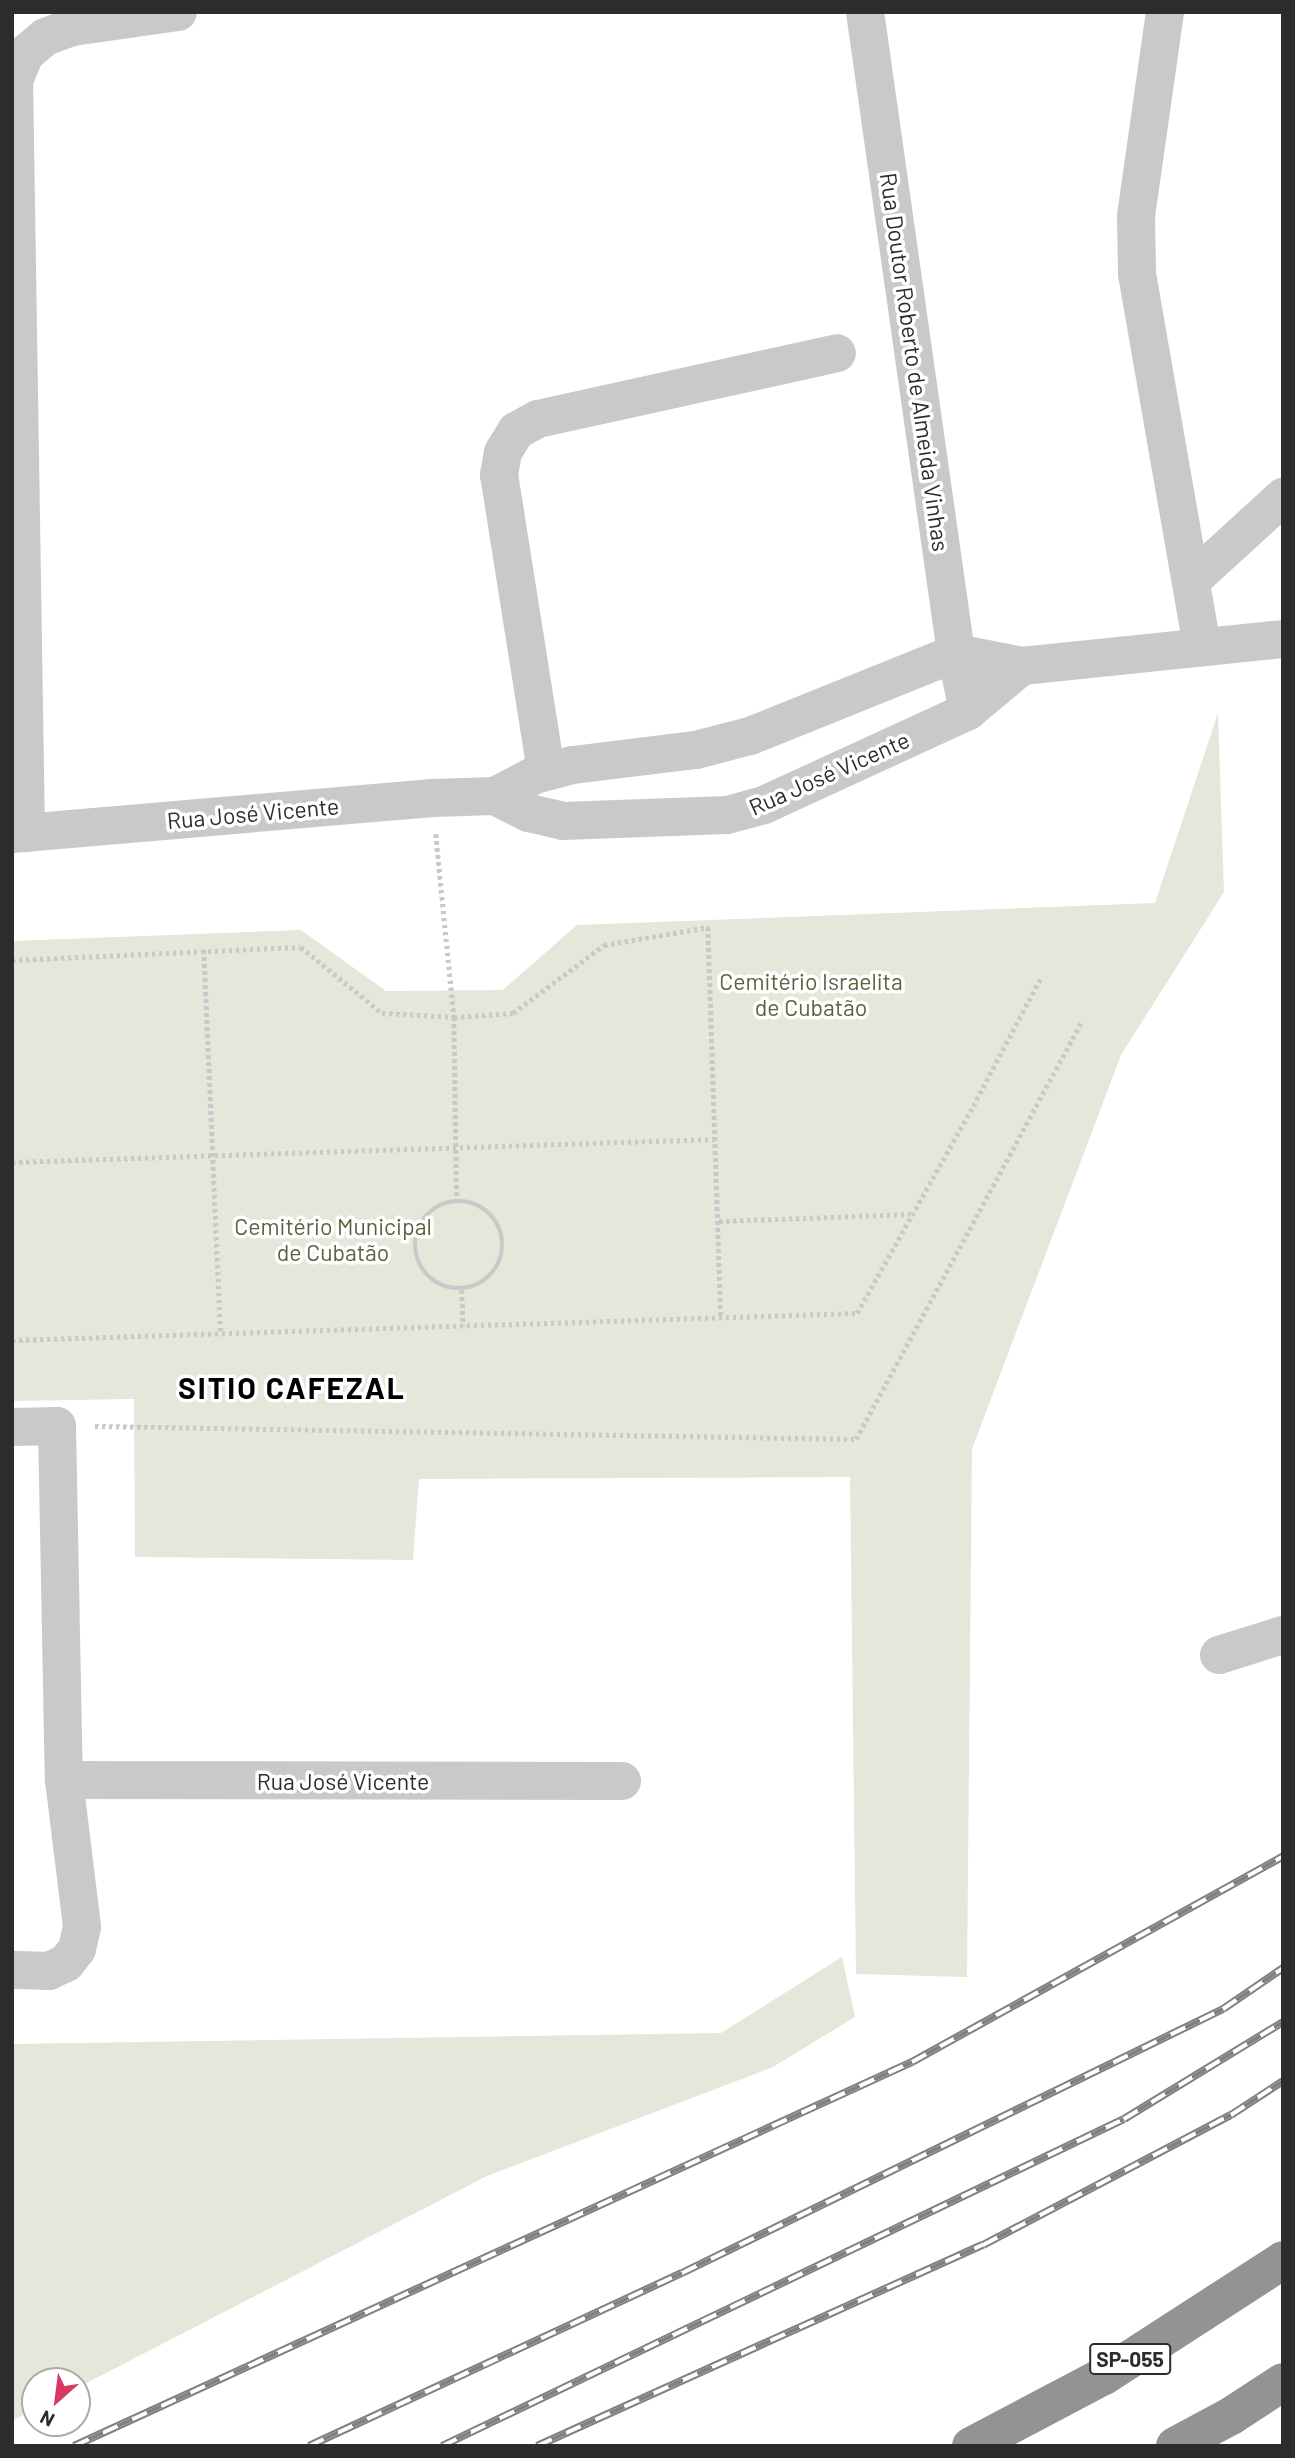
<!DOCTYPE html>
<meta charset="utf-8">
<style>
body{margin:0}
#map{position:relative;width:1295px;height:2458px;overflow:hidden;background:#fff;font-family:Barlow,sans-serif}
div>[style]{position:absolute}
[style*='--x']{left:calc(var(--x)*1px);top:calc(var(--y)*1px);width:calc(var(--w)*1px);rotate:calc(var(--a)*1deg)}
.green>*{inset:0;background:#e4e8da}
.path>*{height:4.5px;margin-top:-2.25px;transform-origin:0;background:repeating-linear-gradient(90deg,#c9c9c9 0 3.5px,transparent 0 7px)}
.path>.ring{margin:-2.25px;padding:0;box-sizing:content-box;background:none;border:4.5px solid #c9c9c9;border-radius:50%}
.minor>*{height:38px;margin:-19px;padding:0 19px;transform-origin:19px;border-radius:19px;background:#c9c9c9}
.highway>*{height:38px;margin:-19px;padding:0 19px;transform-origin:19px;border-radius:19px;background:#939393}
.rail>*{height:8px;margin-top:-4px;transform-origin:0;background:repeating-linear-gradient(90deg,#fff 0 16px,#818181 0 32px);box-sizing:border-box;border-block:2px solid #818181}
span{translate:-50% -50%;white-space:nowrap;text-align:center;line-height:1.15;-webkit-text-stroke:7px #fff;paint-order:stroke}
.shield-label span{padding:2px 5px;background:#fff;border:2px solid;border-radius:5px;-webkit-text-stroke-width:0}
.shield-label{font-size:21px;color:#2c2c2c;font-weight:700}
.street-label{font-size:23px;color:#2c2c2c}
.park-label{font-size:23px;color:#56633d}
.district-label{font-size:30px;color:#000;font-weight:700;letter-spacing:2px}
.frame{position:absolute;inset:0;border:14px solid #2c2c2c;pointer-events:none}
.north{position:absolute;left:21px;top:2367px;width:70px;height:70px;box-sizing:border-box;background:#fff;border:2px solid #ababab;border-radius:50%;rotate:208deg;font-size:19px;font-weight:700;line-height:28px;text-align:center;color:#2c2c2c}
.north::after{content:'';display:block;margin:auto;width:24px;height:32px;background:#d73962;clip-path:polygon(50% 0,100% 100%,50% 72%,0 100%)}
</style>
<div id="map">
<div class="green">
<i style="clip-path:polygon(1218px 713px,1224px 892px,1121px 1055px,972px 1449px,967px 1977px,856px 1974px,850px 1477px,419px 1479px,413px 1560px,135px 1557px,134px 1399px,12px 1401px,12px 941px,301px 930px,386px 991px,503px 990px,577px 925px,1155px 903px)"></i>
<i style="clip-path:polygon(842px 1957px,855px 2017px,773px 2067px,487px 2176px,77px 2388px,77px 2381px,35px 2381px,35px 2409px,12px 2421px,12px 2044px,721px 2033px)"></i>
</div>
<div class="path">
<i style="--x:436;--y:834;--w:184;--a:84.4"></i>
<i style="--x:454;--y:1017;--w:183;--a:89.1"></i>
<i style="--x:204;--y:950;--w:382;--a:87.5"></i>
<i style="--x:12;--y:960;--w:289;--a:-2.6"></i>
<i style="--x:301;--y:947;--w:104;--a:39.2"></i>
<i style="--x:382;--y:1013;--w:72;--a:3.2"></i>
<i style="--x:454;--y:1017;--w:59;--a:-3.9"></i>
<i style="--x:513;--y:1013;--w:114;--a:-36.8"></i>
<i style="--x:604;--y:945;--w:106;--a:-9.8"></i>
<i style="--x:708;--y:927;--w:391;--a:88.1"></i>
<i style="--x:12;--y:1162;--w:705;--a:-1.87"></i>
<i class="ring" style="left:415px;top:1201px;width:83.5px;height:83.5px"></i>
<i style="--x:719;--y:1221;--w:191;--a:-2.1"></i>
<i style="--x:462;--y:1290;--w:36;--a:88"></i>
<i style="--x:12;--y:1340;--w:845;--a:-1.83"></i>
<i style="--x:857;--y:1313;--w:237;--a:-60.7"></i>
<i style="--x:973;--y:1106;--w:146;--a:-62.2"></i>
<i style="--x:95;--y:1426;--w:761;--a:0.98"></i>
<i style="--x:856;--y:1439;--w:473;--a:-61.6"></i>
</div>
<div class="minor">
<i style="--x:865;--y:12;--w:647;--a:81.92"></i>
<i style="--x:956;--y:653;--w:59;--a:78.3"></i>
<i style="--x:1165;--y:12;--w:205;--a:98.1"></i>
<i style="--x:1136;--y:215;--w:59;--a:89"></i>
<i style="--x:1137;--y:274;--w:379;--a:80.1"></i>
<i style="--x:1191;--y:581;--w:125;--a:-42.4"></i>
<i style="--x:546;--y:771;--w:300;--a:-99"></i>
<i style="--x:499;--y:475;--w:23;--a:-80"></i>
<i style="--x:503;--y:452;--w:25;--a:-58"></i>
<i style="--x:516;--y:431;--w:25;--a:-29"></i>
<i style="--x:538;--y:419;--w:306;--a:-12.4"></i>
<i style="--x:495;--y:796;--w:38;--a:27"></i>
<i style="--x:529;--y:813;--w:35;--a:13"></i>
<i style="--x:563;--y:821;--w:164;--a:-2.1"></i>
<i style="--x:727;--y:815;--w:38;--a:-15"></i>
<i style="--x:764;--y:805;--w:225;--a:-24.7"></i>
<i style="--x:968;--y:711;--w:70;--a:-39.8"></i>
<i style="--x:26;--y:833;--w:752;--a:-90.91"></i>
<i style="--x:14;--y:81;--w:29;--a:-68"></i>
<i style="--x:25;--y:54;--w:26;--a:-40"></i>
<i style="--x:45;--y:37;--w:30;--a:-20"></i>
<i style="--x:73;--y:27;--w:106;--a:-8.1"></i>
<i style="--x:12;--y:834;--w:422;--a:-4.9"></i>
<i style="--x:432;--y:798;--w:63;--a:-1.8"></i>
<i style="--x:495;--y:796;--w:45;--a:-27.7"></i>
<i style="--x:535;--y:775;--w:39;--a:-15"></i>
<i style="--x:573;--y:765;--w:124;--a:-7"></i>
<i style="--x:696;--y:750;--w:56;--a:-14.5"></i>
<i style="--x:750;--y:736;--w:222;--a:-21.9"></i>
<i style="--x:956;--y:653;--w:67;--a:11.1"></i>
<i style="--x:1022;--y:666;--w:262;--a:-5.9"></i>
<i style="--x:12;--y:1427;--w:45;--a:-1.3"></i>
<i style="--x:57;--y:1426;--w:354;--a:88.9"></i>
<i style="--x:64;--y:1780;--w:148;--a:83"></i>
<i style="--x:82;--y:1927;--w:23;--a:103"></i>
<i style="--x:77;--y:1949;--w:18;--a:128"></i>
<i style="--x:66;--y:1963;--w:19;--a:155"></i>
<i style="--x:49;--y:1971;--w:37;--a:-178"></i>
<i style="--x:1219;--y:1655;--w:67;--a:-17.4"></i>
<i style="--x:64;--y:1780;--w:558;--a:0.1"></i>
</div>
<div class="highway">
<i style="--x:971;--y:2446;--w:150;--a:-27.8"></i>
<i style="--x:1104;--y:2376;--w:213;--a:-32.9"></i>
<i style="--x:1175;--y:2446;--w:64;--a:-28.2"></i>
<i style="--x:1231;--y:2416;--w:62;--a:-33.2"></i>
</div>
<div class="rail">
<i style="--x:74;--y:2446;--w:922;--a:-24.62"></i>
<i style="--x:912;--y:2062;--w:424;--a:-29"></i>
<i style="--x:309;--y:2446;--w:411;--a:-24.9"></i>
<i style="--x:682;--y:2273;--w:602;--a:-26.01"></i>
<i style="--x:1223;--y:2009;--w:73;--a:-34.3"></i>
<i style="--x:442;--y:2446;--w:756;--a:-25.62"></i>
<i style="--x:1124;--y:2119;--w:186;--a:-31.4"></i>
<i style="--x:537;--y:2446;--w:489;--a:-24.3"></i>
<i style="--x:983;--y:2245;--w:280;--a:-27.7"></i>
<i style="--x:1231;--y:2115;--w:62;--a:-33.2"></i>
</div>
<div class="shield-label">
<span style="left:1130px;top:2359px">SP-055</span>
</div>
<div class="street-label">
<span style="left:915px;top:362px;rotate:82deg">Rua Doutor Roberto de Almeida Vinhas</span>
<span style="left:829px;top:773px;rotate:-24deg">Rua José Vicente</span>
<span style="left:253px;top:813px;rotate:-5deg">Rua José Vicente</span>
<span style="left:343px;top:1781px">Rua José Vicente</span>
</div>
<div class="park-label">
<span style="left:811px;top:994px">Cemitério Israelita<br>de Cubatão</span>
<span style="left:333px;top:1239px">Cemitério Municipal<br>de Cubatão</span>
</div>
<div class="district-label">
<span style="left:292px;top:1387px">SITIO CAFEZAL</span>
</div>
<div class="frame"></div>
<div class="north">N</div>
</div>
